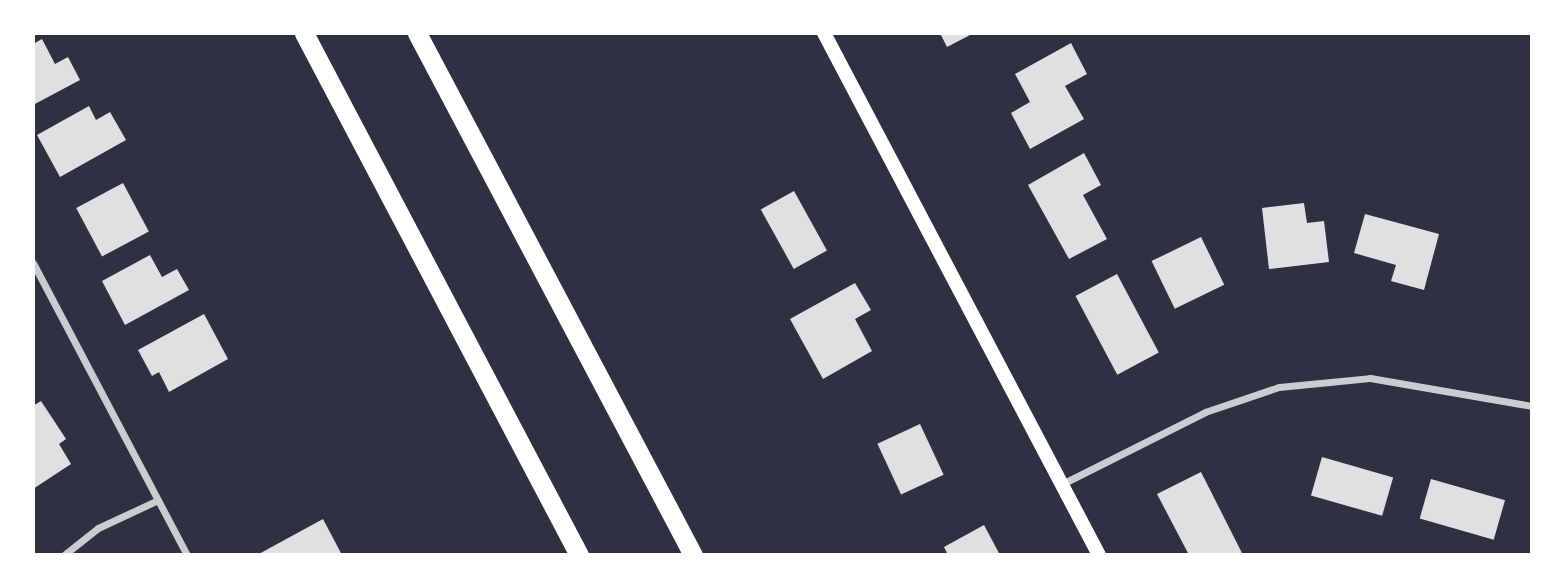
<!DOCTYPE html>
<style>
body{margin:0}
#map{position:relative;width:1565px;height:588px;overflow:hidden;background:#2d3142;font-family:"Zilla Slab",serif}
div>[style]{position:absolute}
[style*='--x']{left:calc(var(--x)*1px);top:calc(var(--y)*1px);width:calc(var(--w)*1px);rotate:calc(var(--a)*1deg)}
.building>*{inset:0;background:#e0e0e3;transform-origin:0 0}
.minor>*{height:7px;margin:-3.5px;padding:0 3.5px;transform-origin:3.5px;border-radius:3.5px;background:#caccd0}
.secondary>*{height:14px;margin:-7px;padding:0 7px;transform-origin:7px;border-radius:7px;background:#fff}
.motorway>*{height:19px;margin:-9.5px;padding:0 9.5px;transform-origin:9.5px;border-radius:9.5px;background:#fff}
span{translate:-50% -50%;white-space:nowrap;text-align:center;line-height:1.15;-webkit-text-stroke:5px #fff;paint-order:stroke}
.frame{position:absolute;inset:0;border:35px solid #fff;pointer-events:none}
</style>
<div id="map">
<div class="building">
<i style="clip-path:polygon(940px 33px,974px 33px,947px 47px)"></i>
<i style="clip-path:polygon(42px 39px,55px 64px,68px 57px,80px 80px,33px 105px,33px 44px)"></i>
<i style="clip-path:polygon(1071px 43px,1087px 74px,1065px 86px,1084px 119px,1030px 149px,1011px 113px,1030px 102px,1015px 74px)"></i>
<i style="clip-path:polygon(89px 106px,96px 120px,110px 112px,126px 140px,60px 177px,37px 135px)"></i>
<i style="clip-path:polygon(1084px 153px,1101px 185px,1083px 195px,1107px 239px,1069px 259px,1028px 185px)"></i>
<i style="left:123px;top:183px;width:55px;height:53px;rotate:62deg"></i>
<i style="left:794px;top:191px;width:68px;height:38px;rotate:61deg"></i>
<i style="clip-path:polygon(1304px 203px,1307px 223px,1324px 221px,1329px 262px,1269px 269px,1262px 208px)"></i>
<i style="clip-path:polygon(1365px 214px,1439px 234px,1424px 290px,1391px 281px,1396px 265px,1354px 253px)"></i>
<i style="left:1201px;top:237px;width:53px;height:55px;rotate:64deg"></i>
<i style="clip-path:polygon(150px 255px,162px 277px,177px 269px,189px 290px,125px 325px,102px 281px)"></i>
<i style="left:1117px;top:274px;width:89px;height:47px;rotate:62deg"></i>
<i style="clip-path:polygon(855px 283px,871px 310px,855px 319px,872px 351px,823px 379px,790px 319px)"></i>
<i style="clip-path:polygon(204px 314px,228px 359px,169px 392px,159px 372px,152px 376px,138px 350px)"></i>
<i style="clip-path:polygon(41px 401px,66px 439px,59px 444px,71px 464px,33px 489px,33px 406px)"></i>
<i style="left:920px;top:424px;width:56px;height:47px;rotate:65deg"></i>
<i style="left:1322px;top:457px;width:74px;height:40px;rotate:16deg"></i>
<i style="clip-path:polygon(1201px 472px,1243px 555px,1189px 555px,1157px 494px)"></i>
<i style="left:1431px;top:479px;width:77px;height:41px;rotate:16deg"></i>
<i style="clip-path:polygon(323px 519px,342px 555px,257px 555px)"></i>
<i style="clip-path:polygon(984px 525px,1000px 555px,948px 555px,944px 547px)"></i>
</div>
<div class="minor">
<i style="--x:33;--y:263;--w:330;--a:62.2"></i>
<i style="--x:1064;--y:483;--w:158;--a:-26.7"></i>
<i style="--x:1205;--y:412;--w:78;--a:-18.7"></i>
<i style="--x:1279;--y:387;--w:91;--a:-5.6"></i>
<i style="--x:1370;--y:378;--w:164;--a:9.8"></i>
<i style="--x:64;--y:555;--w:43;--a:-38.5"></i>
<i style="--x:98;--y:528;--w:66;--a:-25"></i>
</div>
<div class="secondary">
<i style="--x:824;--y:33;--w:590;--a:62.22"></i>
</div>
<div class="motorway">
<i style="--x:304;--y:33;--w:590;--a:62.22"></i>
<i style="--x:417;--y:33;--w:590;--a:62.13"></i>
</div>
<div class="frame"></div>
</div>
